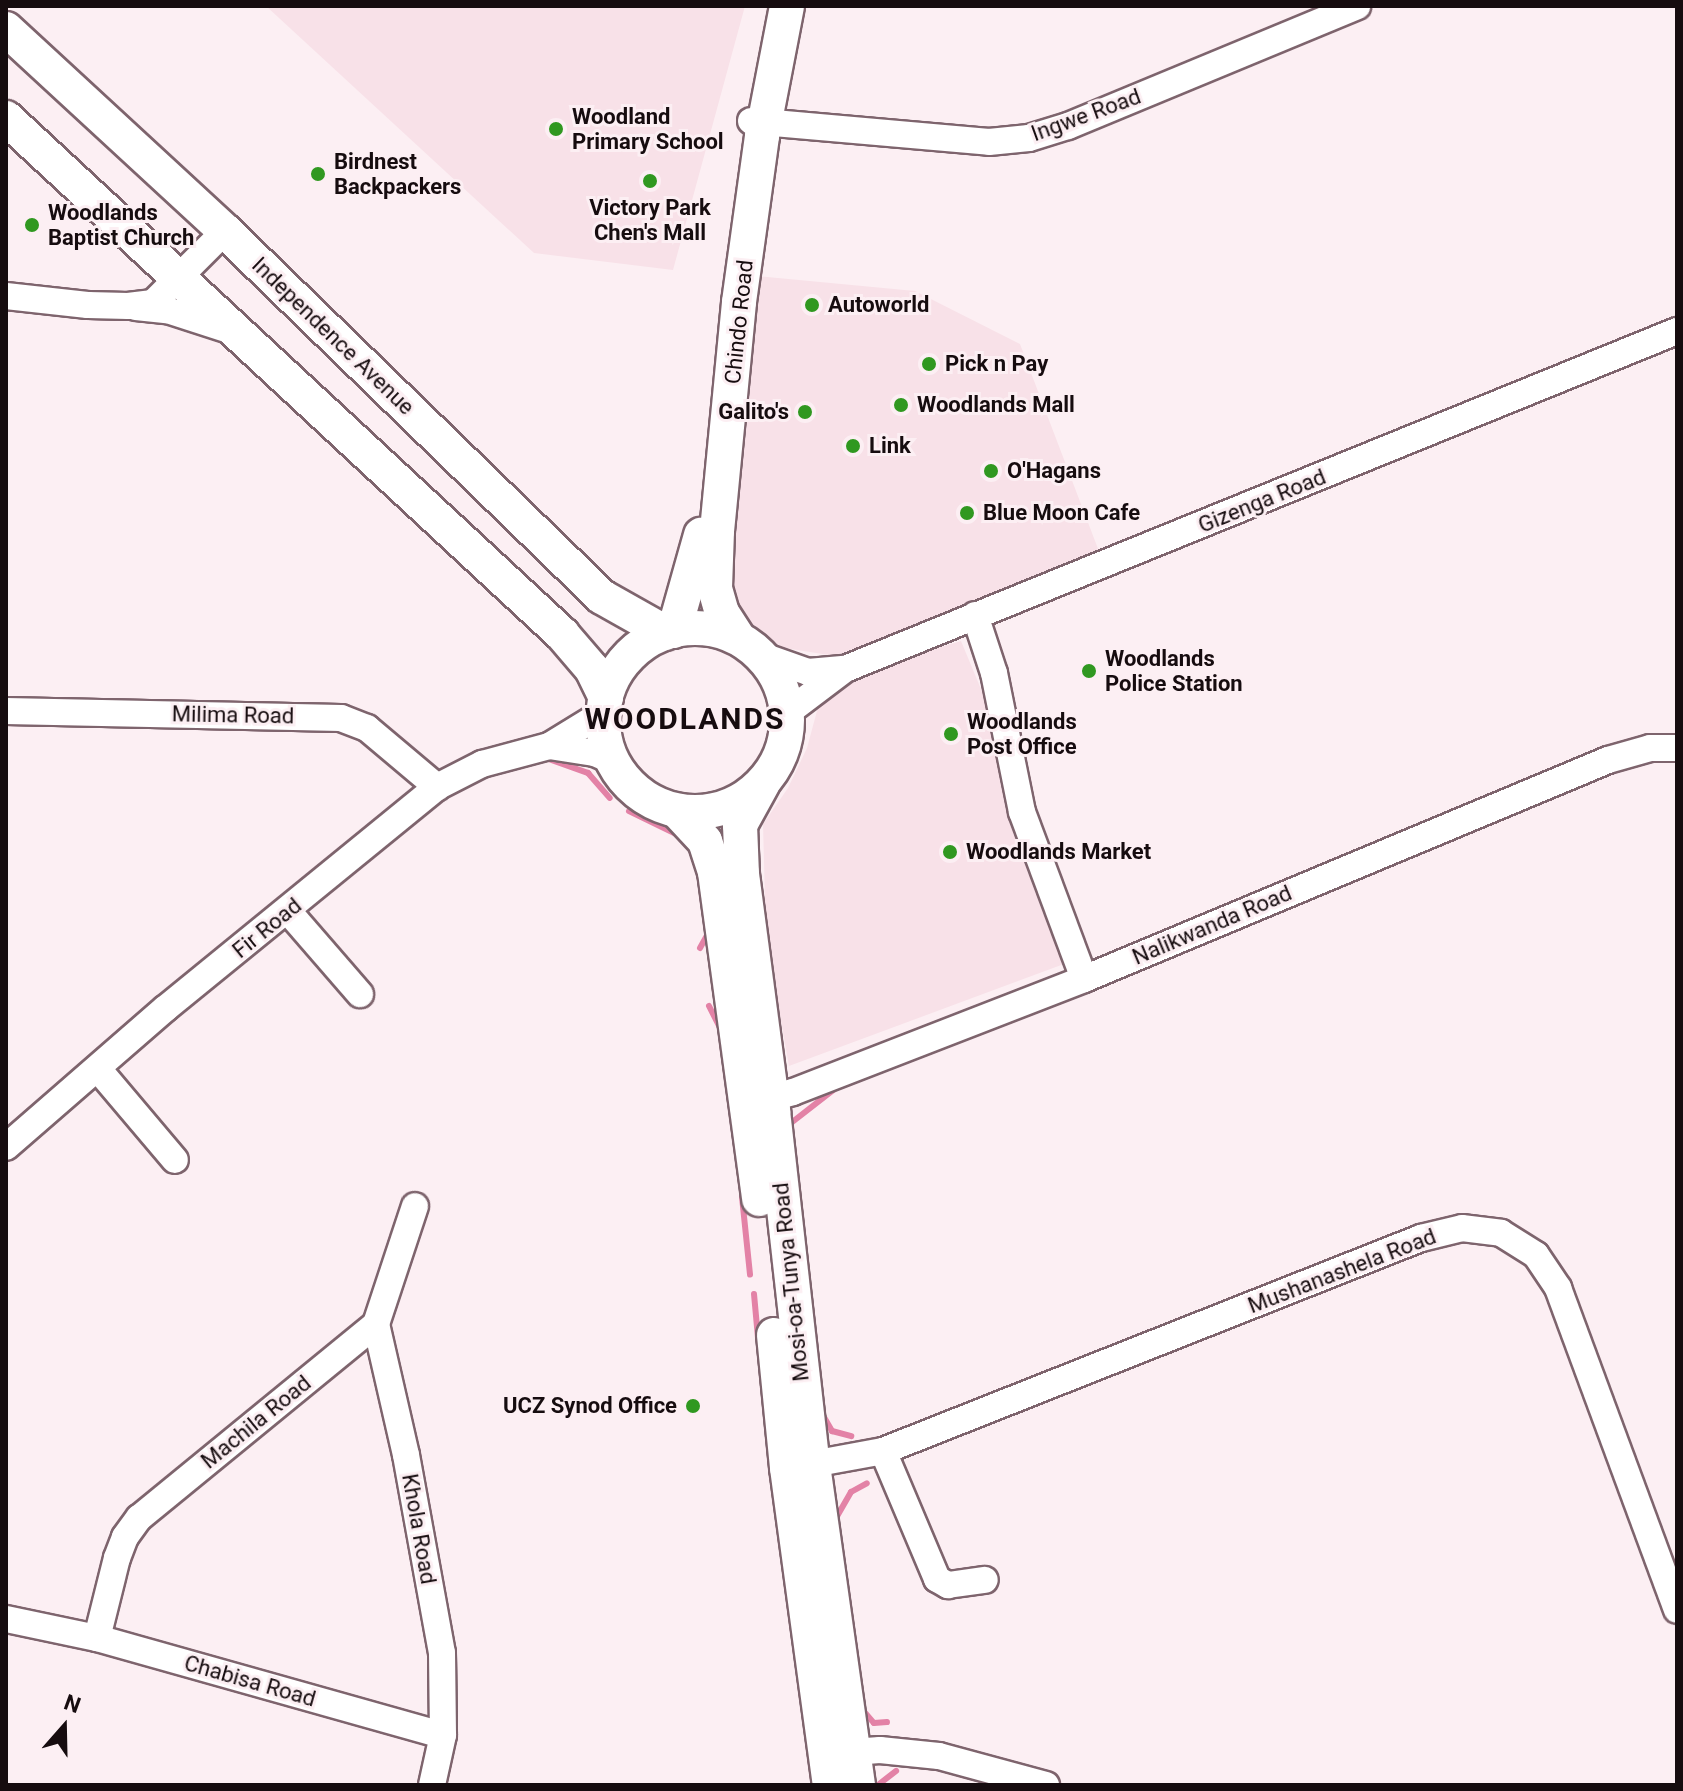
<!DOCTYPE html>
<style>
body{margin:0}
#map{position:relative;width:1683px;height:1791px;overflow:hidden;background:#fceff3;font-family:Roboto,sans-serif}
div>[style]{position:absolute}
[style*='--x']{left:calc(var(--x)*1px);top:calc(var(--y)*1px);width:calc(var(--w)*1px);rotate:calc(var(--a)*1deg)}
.built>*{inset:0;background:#f8e1e8}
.stream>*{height:6px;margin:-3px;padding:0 3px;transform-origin:3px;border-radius:3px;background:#e382a6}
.roads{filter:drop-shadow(2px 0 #7e646d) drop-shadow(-2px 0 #7e646d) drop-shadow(0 2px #7e646d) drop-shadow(0 -2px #7e646d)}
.minor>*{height:26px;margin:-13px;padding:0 13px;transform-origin:13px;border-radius:13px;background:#fff}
.major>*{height:34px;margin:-17px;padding:0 17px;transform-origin:17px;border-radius:17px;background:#fff}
.major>.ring{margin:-17px;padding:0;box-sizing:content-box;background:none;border:34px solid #fff;border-radius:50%}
.dots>*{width:22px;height:22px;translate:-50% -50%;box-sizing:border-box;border:4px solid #fceff3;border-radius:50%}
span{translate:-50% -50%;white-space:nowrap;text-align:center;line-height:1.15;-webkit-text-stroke:6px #fceff3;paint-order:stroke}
.street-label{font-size:22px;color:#160c0f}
.poi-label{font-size:22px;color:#160c0f;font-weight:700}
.left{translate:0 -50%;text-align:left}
.right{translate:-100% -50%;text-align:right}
.district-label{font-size:30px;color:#160c0f;font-weight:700;letter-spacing:2px}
.frame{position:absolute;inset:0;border:8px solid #160c0f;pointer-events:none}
.north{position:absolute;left:24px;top:1687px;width:80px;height:80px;-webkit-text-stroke:6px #fceff3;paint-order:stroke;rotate:20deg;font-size:22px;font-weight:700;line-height:32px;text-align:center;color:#160c0f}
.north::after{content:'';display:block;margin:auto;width:28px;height:36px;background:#160c0f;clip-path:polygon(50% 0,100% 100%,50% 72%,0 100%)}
</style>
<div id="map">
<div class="built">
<i style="clip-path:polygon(266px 6px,745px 6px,673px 270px,534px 253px)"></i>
<i style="clip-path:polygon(745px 275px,915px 291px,1020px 344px,1100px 554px,835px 656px,766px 645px,741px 627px,711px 580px)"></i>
<i style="clip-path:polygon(961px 641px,1091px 954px,789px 1066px,766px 937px,763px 824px,788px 788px,807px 748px,821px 696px,840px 677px)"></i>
</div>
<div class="stream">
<i style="--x:546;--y:758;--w:45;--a:19.7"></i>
<i style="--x:588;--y:773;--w:33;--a:49"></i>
<i style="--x:629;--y:811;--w:52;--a:26.1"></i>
<i style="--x:700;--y:948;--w:21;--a:-61"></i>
<i style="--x:709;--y:1006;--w:28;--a:63"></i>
<i style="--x:790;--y:1131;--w:8;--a:-83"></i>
<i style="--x:791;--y:1123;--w:57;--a:-37.9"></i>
<i style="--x:742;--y:1197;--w:78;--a:84.1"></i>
<i style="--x:754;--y:1294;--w:44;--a:84.8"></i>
<i style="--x:821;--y:1412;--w:22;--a:60"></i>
<i style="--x:832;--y:1431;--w:20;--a:15"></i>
<i style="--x:836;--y:1518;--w:30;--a:-60"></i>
<i style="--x:851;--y:1492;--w:18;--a:-29"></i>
<i style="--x:860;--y:1707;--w:21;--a:49"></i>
<i style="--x:874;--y:1723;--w:13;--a:-4"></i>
<i style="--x:878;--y:1785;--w:23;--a:-38"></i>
</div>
<div class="roads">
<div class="minor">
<i style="--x:751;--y:121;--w:239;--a:5"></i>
<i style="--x:989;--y:142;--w:40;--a:-5.7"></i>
<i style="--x:1029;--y:138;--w:41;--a:-17.1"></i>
<i style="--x:1068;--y:126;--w:313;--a:-22.5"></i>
<i style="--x:6;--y:296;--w:82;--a:6.3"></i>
<i style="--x:88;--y:305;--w:40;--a:1.4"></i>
<i style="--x:128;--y:306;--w:25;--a:-7"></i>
<i style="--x:153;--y:303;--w:102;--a:-45"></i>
<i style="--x:136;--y:307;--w:31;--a:6"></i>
<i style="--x:167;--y:310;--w:65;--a:17.9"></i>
<i style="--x:975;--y:615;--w:61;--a:71.9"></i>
<i style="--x:994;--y:673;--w:142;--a:78.6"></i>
<i style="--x:1022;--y:812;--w:178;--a:69.6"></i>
<i style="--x:760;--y:655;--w:51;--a:19.5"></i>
<i style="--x:808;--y:672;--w:37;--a:-5"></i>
<i style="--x:6;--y:711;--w:335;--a:1.2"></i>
<i style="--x:341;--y:718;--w:28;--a:21"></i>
<i style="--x:367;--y:728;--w:92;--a:40.1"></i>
<i style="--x:787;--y:713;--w:73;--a:-37.2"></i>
<i style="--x:845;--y:669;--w:898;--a:-22.11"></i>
<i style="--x:549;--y:746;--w:47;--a:8.7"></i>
<i style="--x:595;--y:753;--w:20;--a:24"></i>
<i style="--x:288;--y:911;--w:110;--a:49.1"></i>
<i style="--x:98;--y:1069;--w:119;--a:49.8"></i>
<i style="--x:753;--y:1103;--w:41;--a:-15.4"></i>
<i style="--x:793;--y:1092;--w:312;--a:-21.2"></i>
<i style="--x:1084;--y:979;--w:568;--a:-22.68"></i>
<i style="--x:1608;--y:760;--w:44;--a:-15.9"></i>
<i style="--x:1650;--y:748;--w:27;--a:0"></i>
<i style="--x:6;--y:1147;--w:212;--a:-41"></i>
<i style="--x:166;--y:1008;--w:350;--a:-39.2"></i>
<i style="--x:437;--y:787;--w:51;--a:-27.1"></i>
<i style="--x:482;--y:764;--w:69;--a:-15"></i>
<i style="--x:549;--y:746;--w:63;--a:-31.4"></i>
<i style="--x:376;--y:1324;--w:134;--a:77.1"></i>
<i style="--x:406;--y:1455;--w:201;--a:79.7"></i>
<i style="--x:442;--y:1653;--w:82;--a:89.3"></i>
<i style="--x:443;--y:1735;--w:51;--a:102.4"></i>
<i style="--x:883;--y:1451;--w:139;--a:67.1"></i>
<i style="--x:937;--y:1579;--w:13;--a:29"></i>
<i style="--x:948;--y:1585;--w:37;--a:-8"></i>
<i style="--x:796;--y:1467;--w:88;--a:-10.4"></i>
<i style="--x:883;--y:1451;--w:579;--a:-21.6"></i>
<i style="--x:1421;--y:1238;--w:42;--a:-13.7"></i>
<i style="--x:1462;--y:1228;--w:39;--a:7"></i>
<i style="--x:1501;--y:1233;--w:41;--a:32.2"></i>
<i style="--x:1536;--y:1255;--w:40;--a:56"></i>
<i style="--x:1558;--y:1288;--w:343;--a:69.7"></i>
<i style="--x:6;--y:1619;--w:93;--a:11.8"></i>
<i style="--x:97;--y:1638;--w:359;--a:15.7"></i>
<i style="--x:97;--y:1638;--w:82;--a:-76"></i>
<i style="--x:117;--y:1558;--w:22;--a:-69"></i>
<i style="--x:125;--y:1537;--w:24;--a:-54"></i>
<i style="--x:139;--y:1518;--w:306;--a:-39.3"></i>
<i style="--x:376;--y:1324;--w:124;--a:-71.7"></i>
<i style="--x:838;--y:1753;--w:42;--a:-4.1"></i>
<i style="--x:880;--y:1750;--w:59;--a:5.8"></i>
<i style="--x:939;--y:1756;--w:111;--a:15.2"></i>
</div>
<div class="major">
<i style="--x:6;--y:29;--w:298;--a:42.7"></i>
<i style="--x:225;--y:231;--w:525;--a:44.15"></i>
<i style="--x:602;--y:597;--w:73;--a:29.4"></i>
<i style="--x:6;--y:118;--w:759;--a:42.86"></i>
<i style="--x:562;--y:634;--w:46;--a:49.4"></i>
<i style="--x:592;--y:669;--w:32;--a:64"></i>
<i class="ring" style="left:603px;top:628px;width:150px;height:150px"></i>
<i style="--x:674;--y:631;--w:100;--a:-74.3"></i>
<i style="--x:737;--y:636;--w:27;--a:-123"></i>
<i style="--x:722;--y:613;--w:26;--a:-106"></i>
<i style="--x:715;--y:588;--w:57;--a:-88"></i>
<i style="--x:717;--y:531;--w:230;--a:-84.5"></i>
<i style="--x:739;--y:302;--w:168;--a:-82.1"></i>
<i style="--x:762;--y:136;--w:132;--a:-79.1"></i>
<i style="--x:763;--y:783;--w:48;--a:118.7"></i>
<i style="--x:740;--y:825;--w:49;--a:87.7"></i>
<i style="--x:742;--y:874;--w:239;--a:82.5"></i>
<i style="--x:773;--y:1111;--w:356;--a:83.6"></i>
<i style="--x:813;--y:1465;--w:323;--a:82"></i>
<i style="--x:677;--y:811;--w:41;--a:47"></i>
<i style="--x:705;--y:841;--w:33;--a:72"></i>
<i style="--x:715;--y:872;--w:330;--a:82.3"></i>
<i style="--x:774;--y:1335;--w:134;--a:84.4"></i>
<i style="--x:787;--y:1468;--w:320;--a:82.3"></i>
</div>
</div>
<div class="dots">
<i style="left:556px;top:129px;background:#309820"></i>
<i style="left:318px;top:174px;background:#309820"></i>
<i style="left:650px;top:181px;background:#309820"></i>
<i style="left:32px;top:225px;background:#309820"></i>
<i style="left:812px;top:305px;background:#309820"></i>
<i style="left:929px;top:364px;background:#309820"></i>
<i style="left:901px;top:405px;background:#309820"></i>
<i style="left:805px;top:412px;background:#309820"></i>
<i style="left:853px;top:446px;background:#309820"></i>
<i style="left:991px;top:471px;background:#309820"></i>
<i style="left:967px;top:513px;background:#309820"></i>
<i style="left:1089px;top:671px;background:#309820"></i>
<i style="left:951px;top:734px;background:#309820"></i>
<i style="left:950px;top:852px;background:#309820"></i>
<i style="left:693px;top:1406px;background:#309820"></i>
</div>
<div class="street-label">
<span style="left:1086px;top:115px;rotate:-20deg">Ingwe Road</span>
<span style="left:739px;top:322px;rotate:-84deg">Chindo Road</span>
<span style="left:333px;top:336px;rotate:44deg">Independence Avenue</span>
<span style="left:1262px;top:501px;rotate:-22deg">Gizenga Road</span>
<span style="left:233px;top:715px;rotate:1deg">Milima Road</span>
<span style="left:1212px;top:925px;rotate:-23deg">Nalikwanda Road</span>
<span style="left:267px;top:928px;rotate:-39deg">Fir Road</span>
<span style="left:1342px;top:1271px;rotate:-21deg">Mushanashela Road</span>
<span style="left:791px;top:1282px;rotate:-96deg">Mosi-oa-Tunya Road</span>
<span style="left:256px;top:1422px;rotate:-39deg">Machila Road</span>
<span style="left:419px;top:1529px;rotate:80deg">Khola Road</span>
<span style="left:250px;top:1681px;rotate:16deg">Chabisa Road</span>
</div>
<div class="poi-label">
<span class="left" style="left:572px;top:129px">Woodland<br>Primary School</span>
<span class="left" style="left:334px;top:174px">Birdnest<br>Backpackers</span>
<span style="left:650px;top:220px">Victory Park<br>Chen's Mall</span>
<span class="left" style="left:48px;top:225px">Woodlands<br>Baptist Church</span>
<span class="left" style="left:828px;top:305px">Autoworld</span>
<span class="left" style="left:945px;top:364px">Pick n Pay</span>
<span class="left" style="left:917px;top:405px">Woodlands Mall</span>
<span class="right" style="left:789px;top:412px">Galito's</span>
<span class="left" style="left:869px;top:446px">Link</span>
<span class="left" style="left:1007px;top:471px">O'Hagans</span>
<span class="left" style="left:983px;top:513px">Blue Moon Cafe</span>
<span class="left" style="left:1105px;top:671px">Woodlands<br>Police Station</span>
<span class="left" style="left:967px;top:734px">Woodlands<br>Post Office</span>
<span class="left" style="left:966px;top:852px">Woodlands Market</span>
<span class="right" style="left:677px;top:1406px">UCZ Synod Office</span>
</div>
<div class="district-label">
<span style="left:685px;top:719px">WOODLANDS</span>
</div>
<div class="frame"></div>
<div class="north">N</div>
</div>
